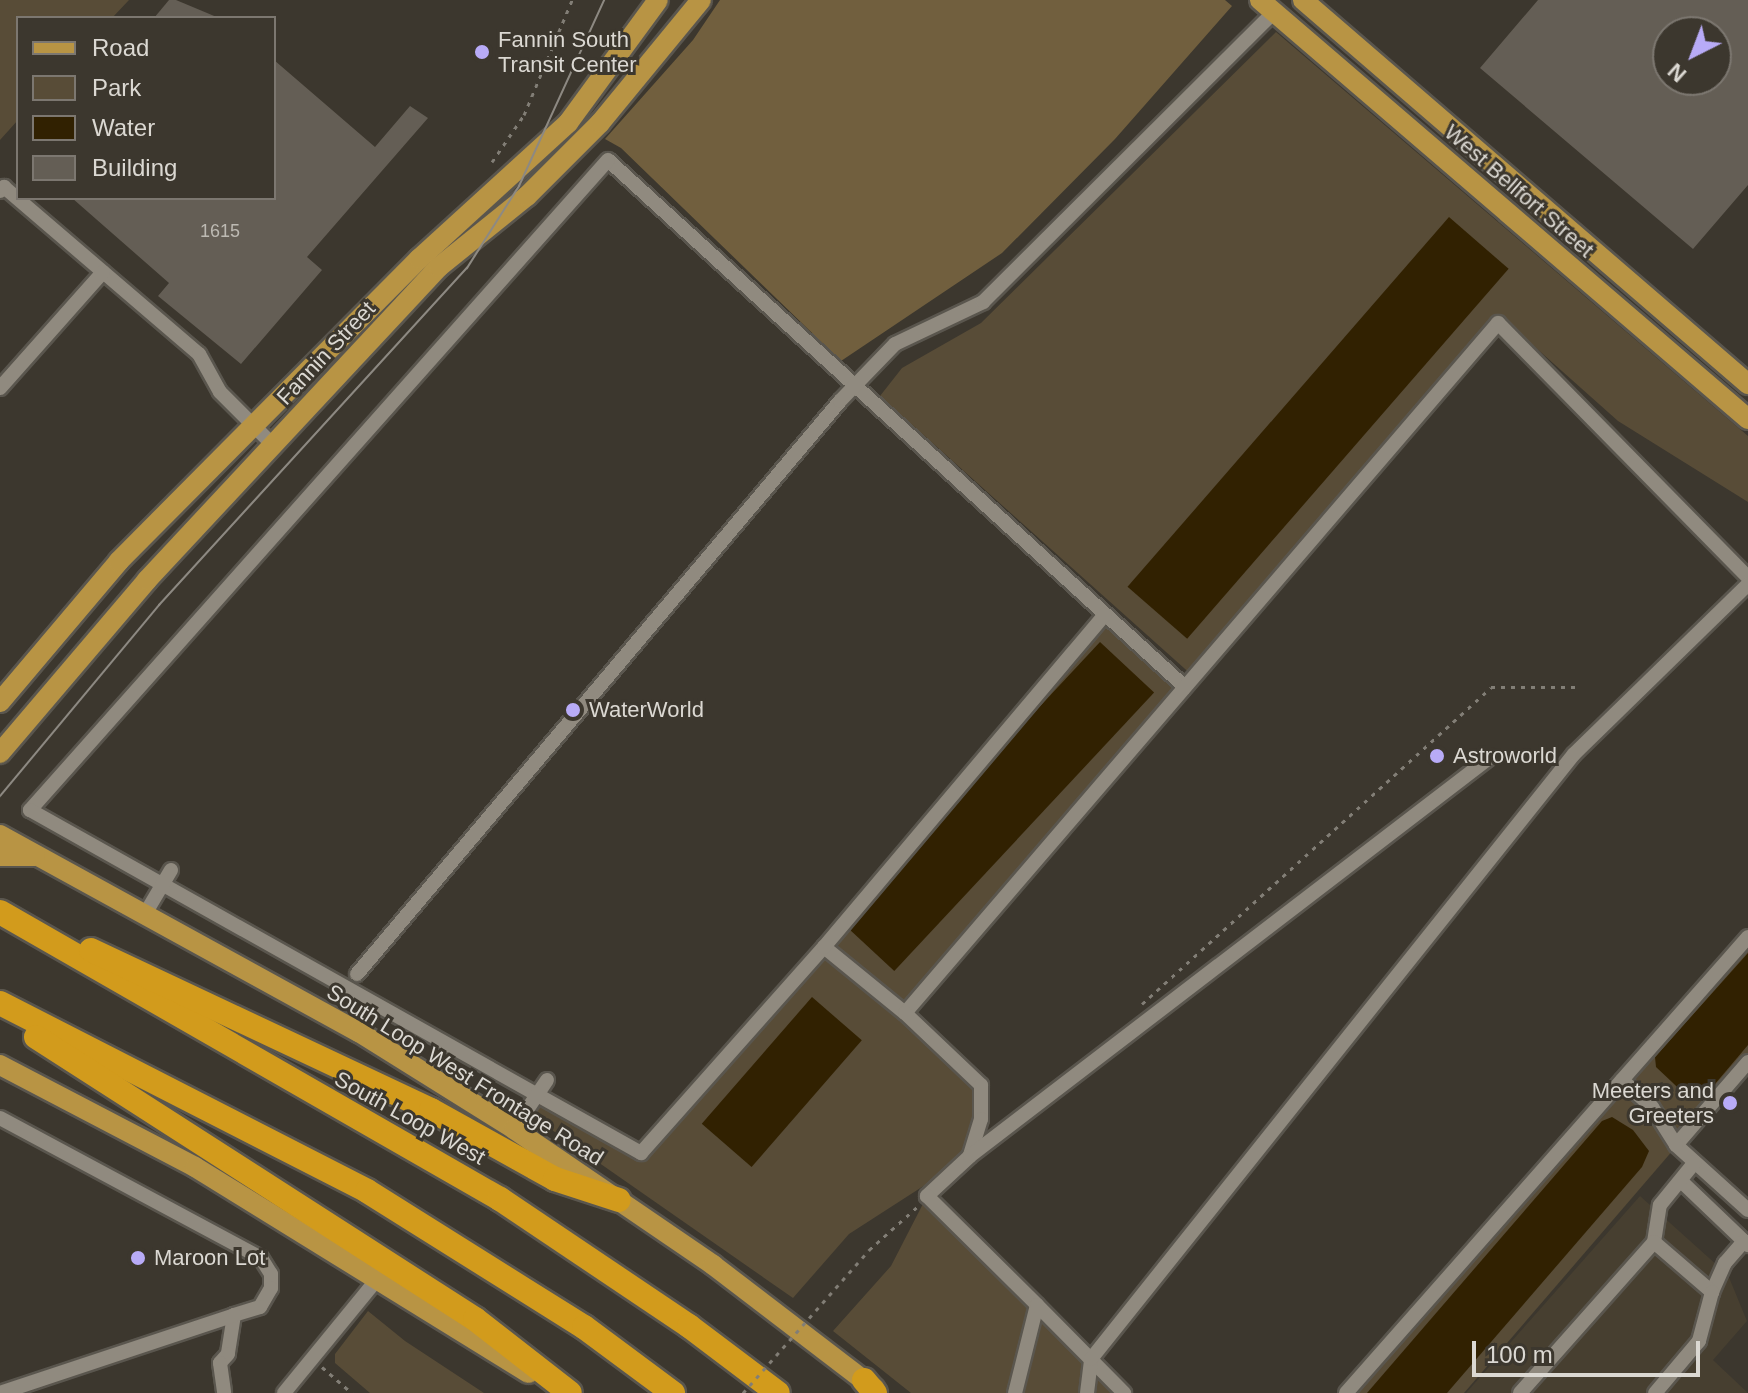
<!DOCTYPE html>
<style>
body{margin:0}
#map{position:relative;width:1748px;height:1393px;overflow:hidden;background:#3c372e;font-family:Helvetica,sans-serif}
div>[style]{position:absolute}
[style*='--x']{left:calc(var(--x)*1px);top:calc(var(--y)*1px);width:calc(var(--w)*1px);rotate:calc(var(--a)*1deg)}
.built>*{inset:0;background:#473f30}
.green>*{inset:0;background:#584c37}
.forest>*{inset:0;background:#715f3e}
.water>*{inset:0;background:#312101;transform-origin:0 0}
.building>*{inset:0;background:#645e55}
.path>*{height:3px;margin-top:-1.5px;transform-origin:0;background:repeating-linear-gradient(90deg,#827e76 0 4px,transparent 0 10px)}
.roads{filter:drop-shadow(2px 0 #5a564e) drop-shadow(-2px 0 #5a564e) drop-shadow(0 2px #5a564e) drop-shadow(0 -2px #5a564e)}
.minor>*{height:14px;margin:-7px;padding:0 7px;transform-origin:7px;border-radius:7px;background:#908a7f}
.major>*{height:20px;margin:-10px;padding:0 10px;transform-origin:10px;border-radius:10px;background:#b89444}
.highway>*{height:24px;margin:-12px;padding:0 12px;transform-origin:12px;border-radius:12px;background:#d29b1c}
.tram>*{height:2px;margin:-1px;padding:0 1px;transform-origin:1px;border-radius:1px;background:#8d8982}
.path-bridge>*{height:3px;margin-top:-1.5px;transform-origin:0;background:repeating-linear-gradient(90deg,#827e76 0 4px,transparent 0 10px)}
.dots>*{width:22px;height:22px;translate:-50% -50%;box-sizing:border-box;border:4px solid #3c372e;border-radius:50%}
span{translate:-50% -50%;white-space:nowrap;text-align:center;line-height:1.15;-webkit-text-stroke:6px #3c372e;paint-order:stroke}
.number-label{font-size:18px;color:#bdbab3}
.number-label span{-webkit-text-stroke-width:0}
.poi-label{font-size:22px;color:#dbd8d2}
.left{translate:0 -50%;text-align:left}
.right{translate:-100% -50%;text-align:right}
.street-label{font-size:22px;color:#dbd8d2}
.legend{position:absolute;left:16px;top:16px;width:260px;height:184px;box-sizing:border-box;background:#3c372e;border:2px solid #7c7770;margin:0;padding:10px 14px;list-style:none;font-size:24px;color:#dbd8d2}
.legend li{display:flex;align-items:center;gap:16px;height:40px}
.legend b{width:40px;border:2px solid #7c7770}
.north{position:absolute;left:1652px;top:16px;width:80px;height:80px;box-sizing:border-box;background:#3c372e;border:2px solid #7c7770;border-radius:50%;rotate:222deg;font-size:22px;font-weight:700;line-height:32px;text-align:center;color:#dbd8d2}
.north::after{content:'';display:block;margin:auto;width:28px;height:36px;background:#b8abf7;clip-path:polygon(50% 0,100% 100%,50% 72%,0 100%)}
.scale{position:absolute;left:1472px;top:1341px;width:228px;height:36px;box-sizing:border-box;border:4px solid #dbd8d2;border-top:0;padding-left:10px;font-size:24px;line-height:28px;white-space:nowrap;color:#dbd8d2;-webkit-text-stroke:6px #3c372e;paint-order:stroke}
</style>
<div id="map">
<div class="built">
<i style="clip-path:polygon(1640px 1196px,1728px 1275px,1747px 1321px,1713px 1360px,1748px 1393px,1466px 1393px)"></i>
</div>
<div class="green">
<i style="clip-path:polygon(0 0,129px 0,112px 18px,18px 18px,18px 120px,0 140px)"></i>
<i style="clip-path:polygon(1276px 32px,1748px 436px,1748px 502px,1618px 421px,1500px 316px,1194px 677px,880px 396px,902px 368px,981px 323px)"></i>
<i style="clip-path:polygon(1105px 615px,1185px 687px,905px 1013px,981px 1085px,970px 1156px,849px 1234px,793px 1298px,529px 1114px,539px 1094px,641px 1152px)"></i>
<i style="clip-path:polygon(1748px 937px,1748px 1063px,1464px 1393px,1346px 1393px)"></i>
<i style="clip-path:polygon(927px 1196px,1124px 1393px,911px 1393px,833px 1331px,891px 1266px)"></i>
<i style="clip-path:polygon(368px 1311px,405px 1341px,484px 1393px,370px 1393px,335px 1363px,335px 1354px)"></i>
</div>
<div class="forest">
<i style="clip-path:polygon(720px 0,1225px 0,1232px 6px,1115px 139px,1002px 253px,841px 361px,621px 148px,605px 139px,693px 40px)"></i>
</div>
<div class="water">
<i style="left:1449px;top:217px;width:79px;height:490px;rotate:41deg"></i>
<i style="left:1100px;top:642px;width:74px;height:381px;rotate:43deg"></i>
<i style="clip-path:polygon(1748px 953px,1748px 1045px,1704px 1097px,1691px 1100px,1656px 1067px,1655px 1057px)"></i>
<i style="left:812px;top:997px;width:66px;height:168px;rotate:41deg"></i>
<i style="clip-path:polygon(1612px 1117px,1633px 1130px,1649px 1151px,1642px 1167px,1447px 1393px,1367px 1393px,1602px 1121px)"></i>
</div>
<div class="building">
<i style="clip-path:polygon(169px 0,176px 0,219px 18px,154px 18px)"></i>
<i style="clip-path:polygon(evenodd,1538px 0,1748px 0,1748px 185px,1693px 249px,1480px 68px,1538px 0,1668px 32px,1716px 32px,1716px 80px,1668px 80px,1668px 32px)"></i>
<i style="clip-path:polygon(274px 60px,375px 147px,410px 106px,428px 118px,307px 257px,322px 270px,241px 364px,158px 296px,169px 283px,72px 198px,274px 198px)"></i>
</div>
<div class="path">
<i style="--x:492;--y:162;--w:57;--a:-55.8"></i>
<i style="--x:524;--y:115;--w:125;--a:-67.3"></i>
<i style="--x:1142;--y:1004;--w:471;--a:-42.2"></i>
<i style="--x:1491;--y:687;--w:87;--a:0"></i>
<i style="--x:869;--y:1250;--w:64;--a:-41.9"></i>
<i style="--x:322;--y:1367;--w:40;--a:41"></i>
</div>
<div class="roads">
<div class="minor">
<i style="--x:0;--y:191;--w:6;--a:-45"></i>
<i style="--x:4;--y:187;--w:257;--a:40.6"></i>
<i style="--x:199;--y:354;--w:43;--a:61.1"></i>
<i style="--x:220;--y:392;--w:75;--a:45"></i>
<i style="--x:0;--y:388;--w:155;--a:-48.4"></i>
<i style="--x:1185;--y:687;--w:781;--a:-137.59"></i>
<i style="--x:608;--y:160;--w:870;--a:131.64"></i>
<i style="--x:30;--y:810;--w:701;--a:29.31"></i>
<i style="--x:641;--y:1153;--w:276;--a:-48.4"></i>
<i style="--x:824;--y:947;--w:104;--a:39.2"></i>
<i style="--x:905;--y:1013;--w:910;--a:-49.32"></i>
<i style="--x:1498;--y:323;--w:356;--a:45.5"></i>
<i style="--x:145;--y:914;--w:51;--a:-59.4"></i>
<i style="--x:824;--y:947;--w:435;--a:-49.8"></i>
<i style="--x:357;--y:974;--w:749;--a:-49.87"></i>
<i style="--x:840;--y:401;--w:79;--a:-46"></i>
<i style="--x:895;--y:344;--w:98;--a:-25.5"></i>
<i style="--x:983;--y:302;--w:411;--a:-44.9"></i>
<i style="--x:905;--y:1013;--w:105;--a:43.5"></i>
<i style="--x:981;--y:1085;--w:34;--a:90"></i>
<i style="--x:981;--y:1119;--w:39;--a:107"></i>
<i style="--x:970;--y:1156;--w:59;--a:137.1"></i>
<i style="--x:927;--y:1196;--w:155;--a:44.7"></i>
<i style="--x:1037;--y:1305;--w:91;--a:104"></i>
<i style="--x:1748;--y:1062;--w:110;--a:130.9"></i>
<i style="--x:1676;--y:1145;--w:97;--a:42.1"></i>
<i style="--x:1622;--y:1080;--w:40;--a:42"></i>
<i style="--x:1652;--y:1107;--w:45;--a:57.7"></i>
<i style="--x:0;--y:1118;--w:296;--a:28.2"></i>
<i style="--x:261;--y:1258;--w:19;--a:58"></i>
<i style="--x:271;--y:1274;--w:14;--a:90"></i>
<i style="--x:271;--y:1288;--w:22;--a:120"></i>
<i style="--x:260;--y:1307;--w:27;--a:163"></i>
<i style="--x:234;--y:1315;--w:39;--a:99"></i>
<i style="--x:228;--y:1354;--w:12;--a:132"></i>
<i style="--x:220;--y:1363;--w:30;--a:82"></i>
<i style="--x:514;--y:1129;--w:59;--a:-56"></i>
<i style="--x:970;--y:1156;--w:653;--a:-37.47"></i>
<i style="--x:1681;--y:1181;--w:93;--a:43.7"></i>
<i style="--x:1654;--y:1242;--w:37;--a:-81"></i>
<i style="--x:1660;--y:1205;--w:55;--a:-50.9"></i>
<i style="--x:1712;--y:1292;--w:32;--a:-66"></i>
<i style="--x:1725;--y:1263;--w:29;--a:-49"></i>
<i style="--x:1037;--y:1305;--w:124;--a:45.3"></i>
<i style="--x:0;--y:1393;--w:247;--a:-18.4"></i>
<i style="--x:284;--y:1393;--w:149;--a:-50.7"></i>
<i style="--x:1087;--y:1393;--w:34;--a:-83"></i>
<i style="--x:1091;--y:1359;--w:774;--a:-51.4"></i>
<i style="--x:1574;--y:754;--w:243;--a:-44.3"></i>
<i style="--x:1346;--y:1393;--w:608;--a:-48.6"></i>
<i style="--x:1520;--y:1393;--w:202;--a:-48.4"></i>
<i style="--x:1654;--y:1242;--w:77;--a:40.8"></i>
<i style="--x:1712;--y:1292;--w:51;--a:104.9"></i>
<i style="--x:1699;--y:1341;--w:68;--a:130.2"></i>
</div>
<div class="major">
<i style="--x:1260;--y:0;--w:643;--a:40.65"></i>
<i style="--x:1303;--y:0;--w:588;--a:40.79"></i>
<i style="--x:0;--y:702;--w:185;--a:-49.8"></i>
<i style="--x:119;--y:561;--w:426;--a:-45.2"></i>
<i style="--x:419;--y:259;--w:202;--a:-42.4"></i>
<i style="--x:568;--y:123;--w:152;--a:-53.8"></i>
<i style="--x:0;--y:753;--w:227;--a:-49.6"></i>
<i style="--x:147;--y:580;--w:428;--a:-47"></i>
<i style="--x:439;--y:267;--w:113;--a:-38.9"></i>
<i style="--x:527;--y:196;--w:103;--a:-45"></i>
<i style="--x:600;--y:123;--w:159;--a:-50.6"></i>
<i style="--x:0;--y:835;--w:409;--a:28.8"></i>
<i style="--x:359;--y:1032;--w:183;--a:32"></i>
<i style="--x:514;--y:1129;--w:241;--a:34.3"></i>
<i style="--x:713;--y:1265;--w:203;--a:37.4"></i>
<i style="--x:0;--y:856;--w:35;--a:0"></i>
<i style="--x:0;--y:1065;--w:220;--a:27.6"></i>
<i style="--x:195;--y:1167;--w:392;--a:31.7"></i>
</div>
<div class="highway">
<i style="--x:0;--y:912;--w:577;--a:29.86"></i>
<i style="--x:500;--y:1199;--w:228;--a:33.9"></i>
<i style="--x:689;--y:1326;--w:111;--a:37"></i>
<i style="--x:91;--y:950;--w:376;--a:25.2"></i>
<i style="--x:431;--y:1110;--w:142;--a:29.1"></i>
<i style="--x:555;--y:1179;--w:67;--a:18.2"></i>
<i style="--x:0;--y:1003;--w:412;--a:27.1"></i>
<i style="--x:367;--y:1191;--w:256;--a:32.1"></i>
<i style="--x:584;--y:1327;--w:111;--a:36.6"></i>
<i style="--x:36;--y:1037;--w:522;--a:32.72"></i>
<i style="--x:475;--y:1319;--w:120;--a:37.9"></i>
<i style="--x:864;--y:1380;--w:17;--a:50"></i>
</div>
</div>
<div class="tram">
<i style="--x:0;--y:796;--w:249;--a:-50.2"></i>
<i style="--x:159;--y:605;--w:457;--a:-47.6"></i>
<i style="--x:467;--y:268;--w:97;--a:-57.6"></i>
<i style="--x:519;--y:186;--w:205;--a:-65.4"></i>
</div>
<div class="path-bridge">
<i style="--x:743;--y:1393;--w:191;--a:-48.6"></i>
</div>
<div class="dots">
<i style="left:482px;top:52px;background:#b8abf7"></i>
<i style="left:573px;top:710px;background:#b8abf7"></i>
<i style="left:1437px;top:756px;background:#b8abf7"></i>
<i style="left:1730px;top:1103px;background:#b8abf7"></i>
<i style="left:138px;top:1258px;background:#b8abf7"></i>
</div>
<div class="number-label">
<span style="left:220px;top:231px">1615</span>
</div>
<div class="poi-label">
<span class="left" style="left:498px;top:52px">Fannin South<br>Transit Center</span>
<span class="left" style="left:589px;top:710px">WaterWorld</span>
<span class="left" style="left:1453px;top:756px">Astroworld</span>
<span class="right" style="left:1714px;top:1103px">Meeters and<br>Greeters</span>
<span class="left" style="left:154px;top:1258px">Maroon Lot</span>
</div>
<div class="street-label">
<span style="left:1519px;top:191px;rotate:41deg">West Bellfort Street</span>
<span style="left:326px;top:353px;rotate:-47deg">Fannin Street</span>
<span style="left:465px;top:1075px;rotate:32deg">South Loop West Frontage Road</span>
<span style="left:410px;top:1118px;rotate:29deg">South Loop West</span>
</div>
<ul class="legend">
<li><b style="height:10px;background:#b89444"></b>Road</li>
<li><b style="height:22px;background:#584c37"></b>Park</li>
<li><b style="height:22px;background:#312101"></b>Water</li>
<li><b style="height:22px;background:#645e55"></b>Building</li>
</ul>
<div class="north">N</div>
<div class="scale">100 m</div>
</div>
